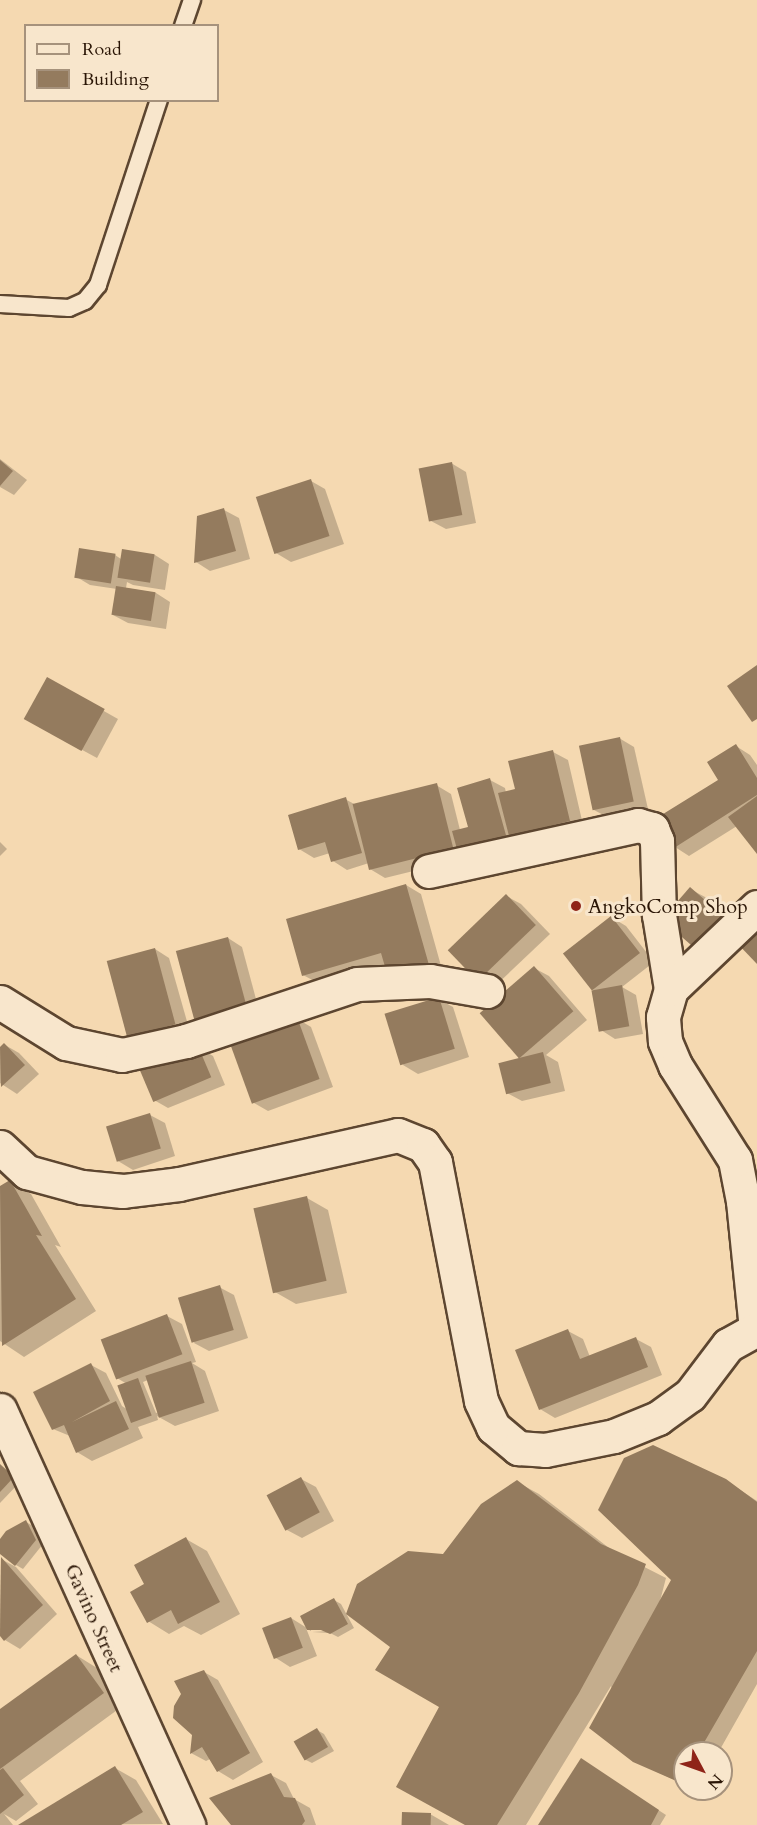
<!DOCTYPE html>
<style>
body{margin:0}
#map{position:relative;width:757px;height:1825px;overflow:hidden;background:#f5d9b1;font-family:Cardo,serif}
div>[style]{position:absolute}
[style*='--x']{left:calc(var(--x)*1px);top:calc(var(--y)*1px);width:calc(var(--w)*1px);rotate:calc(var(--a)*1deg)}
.shadow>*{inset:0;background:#0003}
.building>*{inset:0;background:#947b5e;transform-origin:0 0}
.roads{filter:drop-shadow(2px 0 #5d4630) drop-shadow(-2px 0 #5d4630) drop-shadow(0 2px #5d4630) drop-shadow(0 -2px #5d4630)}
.service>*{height:16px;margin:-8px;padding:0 8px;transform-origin:8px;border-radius:8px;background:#f8e6cc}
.minor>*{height:33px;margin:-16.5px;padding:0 16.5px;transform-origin:16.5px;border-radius:16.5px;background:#f8e6cc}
.tertiary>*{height:33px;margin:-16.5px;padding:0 16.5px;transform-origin:16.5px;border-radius:16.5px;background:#f8e6cc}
.dots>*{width:16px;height:16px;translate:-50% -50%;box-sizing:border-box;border:3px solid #f8e6cc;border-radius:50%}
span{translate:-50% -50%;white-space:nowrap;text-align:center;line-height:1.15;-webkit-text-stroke:6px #f8e6cc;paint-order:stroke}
.poi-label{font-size:20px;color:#2a1505}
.left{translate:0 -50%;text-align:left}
.street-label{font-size:20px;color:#2a1505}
.legend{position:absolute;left:24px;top:24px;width:195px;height:78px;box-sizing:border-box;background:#f8e6cc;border:2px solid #a6927c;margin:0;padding:8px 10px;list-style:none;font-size:18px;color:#2a1505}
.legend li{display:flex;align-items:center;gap:12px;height:30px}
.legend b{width:30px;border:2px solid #a6927c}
.north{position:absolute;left:673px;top:1741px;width:60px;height:60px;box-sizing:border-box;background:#f8e6cc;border:2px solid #a6927c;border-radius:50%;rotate:131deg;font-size:16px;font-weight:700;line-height:24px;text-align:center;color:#2a1505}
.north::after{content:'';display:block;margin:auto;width:21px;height:27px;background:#8f2418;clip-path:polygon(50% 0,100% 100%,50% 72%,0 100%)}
</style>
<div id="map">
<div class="shadow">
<i style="clip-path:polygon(0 459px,27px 480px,14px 495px,0 487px)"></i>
<i style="clip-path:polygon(451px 463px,466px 472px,476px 523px,446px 529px,431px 521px)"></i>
<i style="clip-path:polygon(311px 481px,325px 489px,344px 544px,291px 562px,276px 553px)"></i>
<i style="clip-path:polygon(224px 510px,239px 518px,250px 559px,210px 571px,196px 562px)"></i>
<i style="clip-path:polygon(115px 555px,121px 559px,155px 555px,169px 564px,165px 590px,133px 585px,127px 582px,126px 588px,156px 593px,170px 602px,166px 629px,128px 623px,113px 615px,117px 589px,90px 585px,75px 576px)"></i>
<i style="clip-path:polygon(47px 679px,118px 719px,97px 758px,40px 727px)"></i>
<i style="clip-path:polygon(619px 738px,634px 747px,648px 809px,609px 818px,594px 810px)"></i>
<i style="clip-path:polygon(736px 746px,750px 755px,757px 765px,757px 851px,737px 826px,689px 856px,675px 847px,720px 780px)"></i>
<i style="clip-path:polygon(553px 752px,568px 760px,584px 829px,385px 878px,370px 869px,369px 863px,347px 870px,333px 861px,330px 853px,314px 858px,299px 849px,345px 799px,356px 805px,436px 785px,451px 794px,460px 830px,470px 828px,490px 780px,505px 788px,506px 793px,517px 790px)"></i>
<i style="clip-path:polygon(0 842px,7px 849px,0 856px)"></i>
<i style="clip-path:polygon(406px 885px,421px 894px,443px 973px,386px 964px,318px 983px,303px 975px)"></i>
<i style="clip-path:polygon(690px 889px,705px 897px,739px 927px,712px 957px)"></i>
<i style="clip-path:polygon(506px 896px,521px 904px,550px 934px,493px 988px,450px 950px)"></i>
<i style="clip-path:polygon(611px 917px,626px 926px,654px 962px,622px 987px,636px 995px,643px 1034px,615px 1039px,601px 1030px,593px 989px)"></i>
<i style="clip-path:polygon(228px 938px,242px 947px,260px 1014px,210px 1027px,195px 1019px)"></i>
<i style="clip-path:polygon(155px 949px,169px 958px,190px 1032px,144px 1044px,129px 1036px)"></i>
<i style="clip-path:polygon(534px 968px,549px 976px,587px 1020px,546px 1055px,558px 1062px,565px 1091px,522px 1101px,507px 1093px,521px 1059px,482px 1014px)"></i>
<i style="clip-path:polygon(438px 999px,453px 1007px,469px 1057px,418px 1074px,403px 1065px)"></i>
<i style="clip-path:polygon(296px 1018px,311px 1027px,333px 1087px,268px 1111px,254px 1103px)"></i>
<i style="clip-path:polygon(5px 1045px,19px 1053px,39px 1074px,17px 1094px,0 1083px,0 1049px)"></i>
<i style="clip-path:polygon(198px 1047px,213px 1056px,225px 1085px,168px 1108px,154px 1100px)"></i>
<i style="clip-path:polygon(150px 1115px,165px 1123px,175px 1156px,133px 1170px,118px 1161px)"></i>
<i style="clip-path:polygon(10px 1182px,31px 1194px,61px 1247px,55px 1245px,96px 1311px,24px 1357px,0 1341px,0 1188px)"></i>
<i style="clip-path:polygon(307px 1198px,328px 1210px,347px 1293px,296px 1304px,275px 1292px)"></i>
<i style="clip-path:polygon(219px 1287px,234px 1295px,248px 1338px,209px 1351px,194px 1343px)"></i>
<i style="clip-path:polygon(evenodd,167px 1316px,182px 1324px,196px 1362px,192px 1363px,205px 1371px,219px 1411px,175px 1426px,157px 1416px,158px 1420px,138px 1427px,143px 1438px,92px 1461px,77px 1452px,70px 1436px,53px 1429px,91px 1365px,106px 1373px,122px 1406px,128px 1410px,127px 1384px,117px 1378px,167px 1316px,148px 1380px,159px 1412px,156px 1413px,143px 1382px,148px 1380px)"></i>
<i style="clip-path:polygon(568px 1331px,583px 1339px,590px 1357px,636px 1339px,651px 1347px,662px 1375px,555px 1418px,540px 1409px)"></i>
<i style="clip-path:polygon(0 1465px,20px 1482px,0 1503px)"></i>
<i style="clip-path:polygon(301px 1479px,316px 1487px,334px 1521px,302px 1538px,287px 1530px)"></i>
<i style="clip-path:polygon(725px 1480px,757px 1501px,757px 1684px,718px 1753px,685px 1753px,685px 1785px,634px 1761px,611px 1686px,526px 1825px,466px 1825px,441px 1706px,444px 1556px,517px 1482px,539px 1494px,613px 1551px,666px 1578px,659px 1605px)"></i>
<i style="clip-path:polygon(26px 1522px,33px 1526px,43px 1544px,23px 1569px,16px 1565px,0 1542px)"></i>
<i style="clip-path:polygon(186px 1539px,207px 1551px,240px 1614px,201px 1635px,184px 1626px,169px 1634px,148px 1621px,146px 1585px)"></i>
<i style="clip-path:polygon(1px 1559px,16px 1567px,57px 1614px,20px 1649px,5px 1640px,0 1634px)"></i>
<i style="clip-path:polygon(334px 1600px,341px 1604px,354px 1628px,338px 1637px,330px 1633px,312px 1632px,329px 1631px,311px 1629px,311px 1631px,306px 1628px,317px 1656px,290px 1667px,276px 1658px,291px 1618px,307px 1628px)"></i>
<i style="clip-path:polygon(76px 1655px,97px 1668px,124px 1705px,20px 1781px,38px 1804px,16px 1821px,4px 1814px,13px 1825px,0 1825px,0 1711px)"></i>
<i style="clip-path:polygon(204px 1672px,218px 1680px,263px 1762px,233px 1780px,218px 1771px,210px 1759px,206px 1761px,191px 1753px)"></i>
<i style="clip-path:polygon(317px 1730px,324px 1734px,334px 1751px,312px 1763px,304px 1759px)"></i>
<i style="clip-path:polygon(588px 1764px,666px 1815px,660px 1825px,540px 1825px)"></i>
<i style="clip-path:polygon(115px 1768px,136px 1780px,163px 1824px,21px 1825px)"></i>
<i style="clip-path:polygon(271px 1775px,286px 1783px,294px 1799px,310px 1808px,316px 1825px,233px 1825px)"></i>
<i style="clip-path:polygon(430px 1814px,449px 1825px,404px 1825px)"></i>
</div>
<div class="building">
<i style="clip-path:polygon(0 460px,13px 471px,0 486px)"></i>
<i style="left:452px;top:462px;width:54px;height:34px;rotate:79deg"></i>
<i style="left:311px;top:479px;width:60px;height:58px;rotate:72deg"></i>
<i style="clip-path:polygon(224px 508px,236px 551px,194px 563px,197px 516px)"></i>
<i style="left:79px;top:548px;width:37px;height:30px;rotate:9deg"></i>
<i style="left:122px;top:549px;width:33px;height:29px;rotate:9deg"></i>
<i style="left:116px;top:586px;width:40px;height:29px;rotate:9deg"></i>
<i style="clip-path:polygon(757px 665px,757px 719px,752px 722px,727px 686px)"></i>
<i style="left:47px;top:677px;width:66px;height:48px;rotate:29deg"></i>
<i style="left:620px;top:737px;width:66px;height:42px;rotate:78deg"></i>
<i style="clip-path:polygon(736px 744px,757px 778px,757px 795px,674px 848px,655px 819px,718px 780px,707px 762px)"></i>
<i style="clip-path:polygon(553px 750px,570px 821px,509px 836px,498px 793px,515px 789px,508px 761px)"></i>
<i style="clip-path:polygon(490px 778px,509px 846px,460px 860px,452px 831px,468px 827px,457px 788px)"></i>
<i style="left:437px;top:783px;width:68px;height:87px;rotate:76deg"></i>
<i style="clip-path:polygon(757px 796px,757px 854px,728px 817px)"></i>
<i style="clip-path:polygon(346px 797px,362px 853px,331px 862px,325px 842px,298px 850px,288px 815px)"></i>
<i style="clip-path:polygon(406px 884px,429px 965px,388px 977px,381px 953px,302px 976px,286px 919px)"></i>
<i style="left:690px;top:887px;width:46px;height:43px;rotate:41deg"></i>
<i style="left:506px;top:894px;width:43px;height:81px;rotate:46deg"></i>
<i style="left:611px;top:916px;width:47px;height:61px;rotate:52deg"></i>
<i style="clip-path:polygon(757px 923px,757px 964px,736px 942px)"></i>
<i style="left:228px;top:937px;width:71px;height:54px;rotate:75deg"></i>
<i style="left:155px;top:948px;width:79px;height:50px;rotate:75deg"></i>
<i style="left:534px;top:966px;width:60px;height:72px;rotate:49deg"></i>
<i style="left:622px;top:985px;width:42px;height:31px;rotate:80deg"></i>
<i style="left:439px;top:997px;width:54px;height:57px;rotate:73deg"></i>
<i style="left:297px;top:1017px;width:66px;height:72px;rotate:70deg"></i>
<i style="clip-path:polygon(4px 1043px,25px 1065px,1px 1087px,0 1047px)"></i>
<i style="left:198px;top:1046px;width:34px;height:63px;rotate:67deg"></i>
<i style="left:543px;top:1052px;width:32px;height:46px;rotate:76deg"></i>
<i style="left:150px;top:1113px;width:37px;height:46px;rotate:73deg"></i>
<i style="clip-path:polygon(10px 1180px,42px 1236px,36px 1235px,76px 1299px,2px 1346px,0 1186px)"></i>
<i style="left:307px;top:1196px;width:87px;height:55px;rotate:77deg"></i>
<i style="left:220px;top:1285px;width:47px;height:44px;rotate:73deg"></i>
<i style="left:167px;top:1314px;width:43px;height:71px;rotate:69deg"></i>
<i style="clip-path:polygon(568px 1329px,580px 1359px,636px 1337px,648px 1367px,539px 1410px,515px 1350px)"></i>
<i style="left:191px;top:1361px;width:44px;height:48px;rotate:72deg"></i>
<i style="clip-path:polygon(91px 1363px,110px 1401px,72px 1422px,116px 1401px,129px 1429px,76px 1453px,64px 1425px,52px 1430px,33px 1392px)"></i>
<i style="left:138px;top:1378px;width:40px;height:22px;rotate:70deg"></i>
<i style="clip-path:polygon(653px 1445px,726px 1479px,757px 1502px,757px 1651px,698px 1753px,685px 1753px,685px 1776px,681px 1783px,633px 1762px,589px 1728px,671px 1580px,598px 1510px,624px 1458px)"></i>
<i style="clip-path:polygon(0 1464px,14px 1477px,0 1492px)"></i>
<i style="left:301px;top:1477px;width:40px;height:39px;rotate:62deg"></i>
<i style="clip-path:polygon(517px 1480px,601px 1544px,646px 1564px,638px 1585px,579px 1693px,497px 1825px,465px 1825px,396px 1787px,439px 1707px,375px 1670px,390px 1647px,346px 1614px,357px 1584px,408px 1551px,443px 1554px,481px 1504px)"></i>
<i style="clip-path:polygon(26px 1520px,36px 1540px,15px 1566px,0 1554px,0 1539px,6px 1531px)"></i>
<i style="clip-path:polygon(186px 1537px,220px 1602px,178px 1624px,171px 1610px,147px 1623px,130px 1592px,144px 1584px,134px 1565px)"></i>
<i style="clip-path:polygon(1px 1557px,43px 1605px,4px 1641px,0 1636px)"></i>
<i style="clip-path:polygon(334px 1598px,348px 1624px,330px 1634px,321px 1630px,307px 1630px,300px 1616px)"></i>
<i style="left:291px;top:1617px;width:33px;height:31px;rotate:69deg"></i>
<i style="clip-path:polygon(76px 1654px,104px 1693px,0 1769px,0 1709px)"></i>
<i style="clip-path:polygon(204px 1670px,250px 1753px,217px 1772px,202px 1747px,190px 1754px,192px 1735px,173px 1718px,174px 1706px,181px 1694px,174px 1681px)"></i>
<i style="left:317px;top:1728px;width:22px;height:27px;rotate:60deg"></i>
<i style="clip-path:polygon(581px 1758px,659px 1810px,651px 1825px,538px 1825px)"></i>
<i style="clip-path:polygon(115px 1766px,143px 1812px,121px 1825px,18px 1825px)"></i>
<i style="clip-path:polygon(3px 1768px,24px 1795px,0 1814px,0 1770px)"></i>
<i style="clip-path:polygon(271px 1773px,284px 1797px,295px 1798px,305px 1821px,302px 1825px,231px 1825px,209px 1798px)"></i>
<i style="left:402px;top:1812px;width:29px;height:13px;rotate:2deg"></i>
</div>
<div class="roads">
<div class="service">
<i style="--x:183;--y:26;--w:28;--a:-71"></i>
<i style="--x:0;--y:304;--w:69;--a:3.3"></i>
<i style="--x:69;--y:308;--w:17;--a:-24"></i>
<i style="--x:85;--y:301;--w:21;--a:-51"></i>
<i style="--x:98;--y:285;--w:195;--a:-71.8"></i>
</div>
<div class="minor">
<i style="--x:429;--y:871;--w:214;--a:-12.4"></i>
<i style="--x:638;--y:825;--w:15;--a:16"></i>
<i style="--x:652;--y:829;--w:13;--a:67"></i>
<i style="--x:657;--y:841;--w:74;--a:88.5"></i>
<i style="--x:659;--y:915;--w:75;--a:80.8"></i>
<i style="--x:0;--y:1002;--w:78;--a:31.8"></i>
<i style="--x:66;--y:1043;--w:57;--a:12.1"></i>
<i style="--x:122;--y:1055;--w:66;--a:-12.3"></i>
<i style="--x:186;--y:1041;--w:180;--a:-18.4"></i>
<i style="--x:357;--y:984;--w:73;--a:-2.4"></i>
<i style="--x:430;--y:981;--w:58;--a:10"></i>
<i style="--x:756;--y:1329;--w:129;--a:-95.8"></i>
<i style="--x:743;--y:1201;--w:42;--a:-101"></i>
<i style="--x:735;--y:1160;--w:112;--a:-122.3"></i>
<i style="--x:675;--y:1065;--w:26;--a:-113"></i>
<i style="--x:665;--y:1041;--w:24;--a:-95"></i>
<i style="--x:663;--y:1017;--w:29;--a:-74"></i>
<i style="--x:671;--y:989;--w:119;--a:-43.6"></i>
</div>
<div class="tertiary">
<i style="--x:0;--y:1147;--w:37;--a:43"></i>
<i style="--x:27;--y:1172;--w:57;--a:15.3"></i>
<i style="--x:82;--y:1187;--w:41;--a:5.6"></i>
<i style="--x:123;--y:1191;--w:56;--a:-7.1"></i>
<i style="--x:179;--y:1184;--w:224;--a:-12.6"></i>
<i style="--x:398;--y:1135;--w:27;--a:22"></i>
<i style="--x:423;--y:1145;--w:21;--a:55"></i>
<i style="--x:435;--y:1162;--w:243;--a:79.1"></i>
<i style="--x:481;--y:1401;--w:29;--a:65"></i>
<i style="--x:493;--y:1427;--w:33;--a:40"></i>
<i style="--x:518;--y:1448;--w:27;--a:4"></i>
<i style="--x:545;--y:1450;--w:70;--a:-11.5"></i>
<i style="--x:614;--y:1436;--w:48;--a:-22.2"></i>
<i style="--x:658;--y:1418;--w:39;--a:-36"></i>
<i style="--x:690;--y:1395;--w:63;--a:-52.8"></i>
<i style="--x:728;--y:1345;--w:33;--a:-29"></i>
<i style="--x:0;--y:1410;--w:456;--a:65.6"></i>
</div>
</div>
<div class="dots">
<i style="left:576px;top:906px;background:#8f2418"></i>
</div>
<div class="poi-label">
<span class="left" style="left:588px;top:906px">AngkoComp Shop</span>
</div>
<div class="street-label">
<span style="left:94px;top:1618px;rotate:66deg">Gavino Street</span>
</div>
<ul class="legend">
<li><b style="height:8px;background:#f8e6cc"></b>Road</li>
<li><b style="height:16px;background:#947b5e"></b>Building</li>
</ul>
<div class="north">N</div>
</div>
